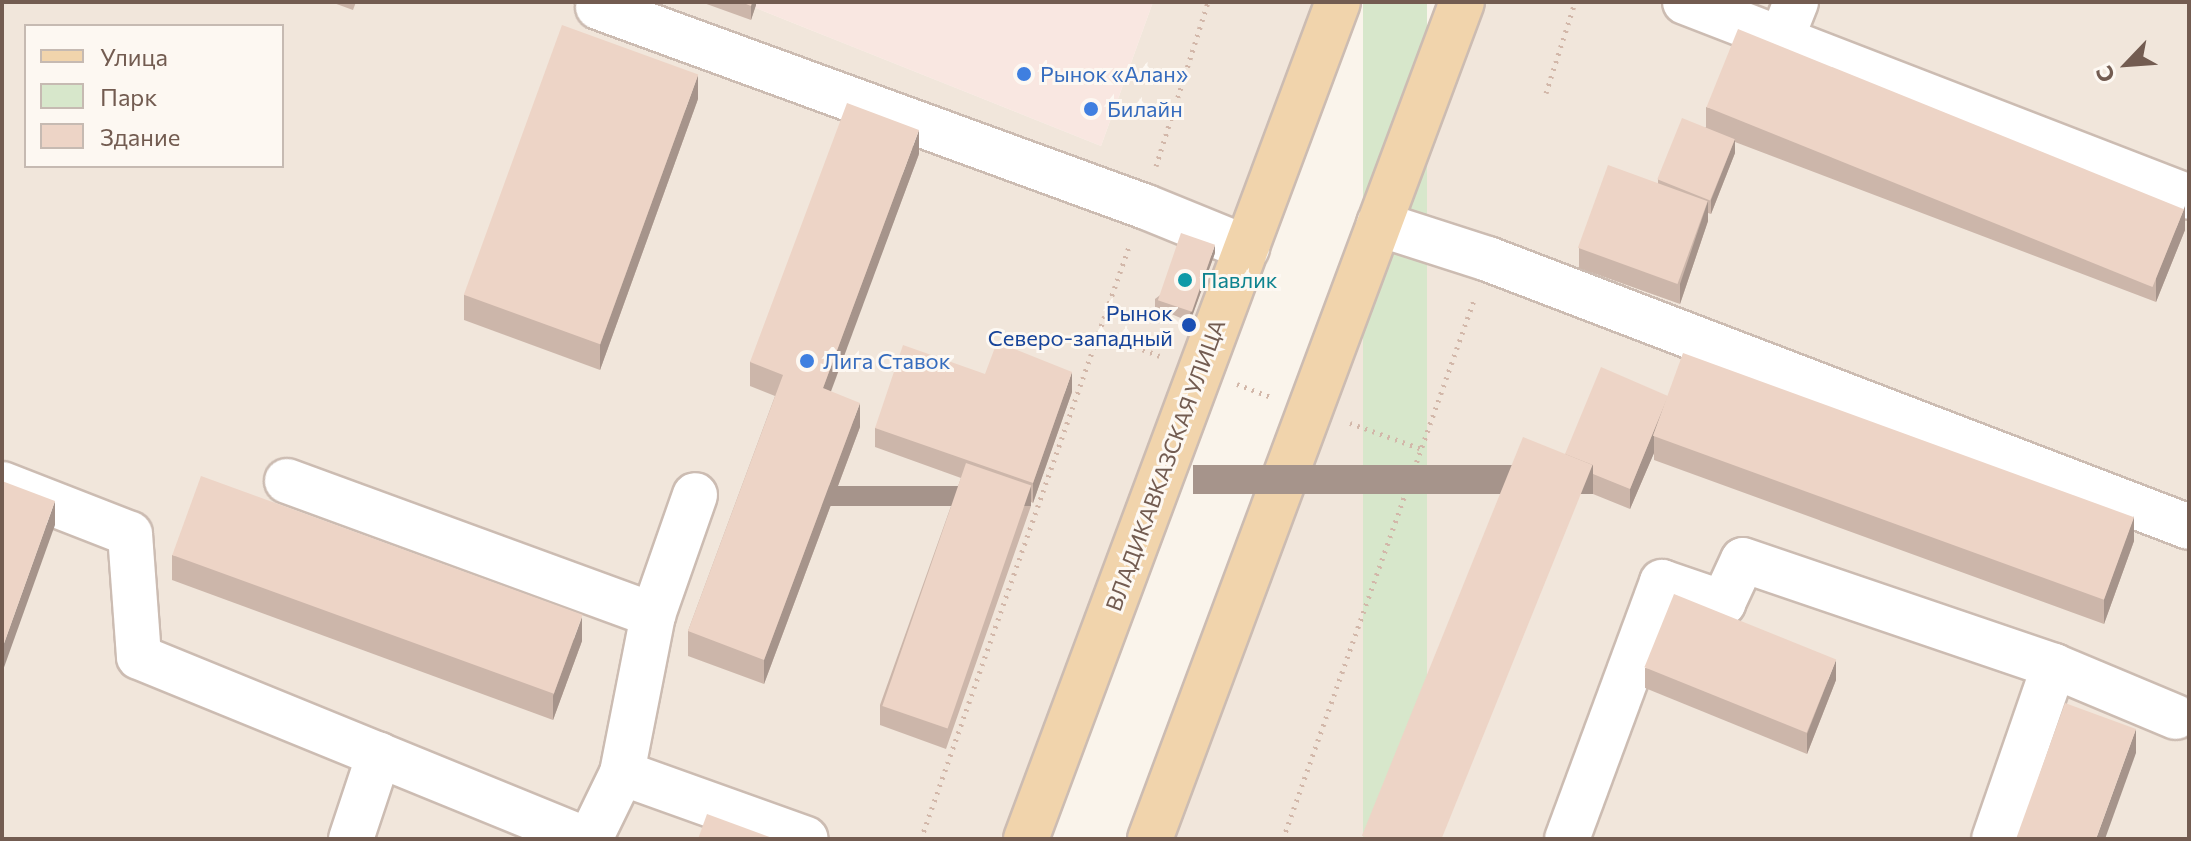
<!DOCTYPE html>
<meta charset="utf-8">
<style>
body{margin:0}
#map{position:relative;width:2191px;height:841px;overflow:hidden;background:#faf4eb;font-family:Commissioner,sans-serif}
div>[style]{position:absolute}
[style*='--x']{left:calc(var(--x)*1px);top:calc(var(--y)*1px);width:calc(var(--w)*1px);rotate:calc(var(--a)*1deg)}
.residential>*{inset:0;background:#f1e6db}
.commercial>*{inset:0;background:#f9e7e1}
.green>*{inset:0;background:#d7e7cb;transform-origin:0 0}
.path>*{height:5px;margin-top:-2.5px;transform-origin:0;background:repeating-linear-gradient(90deg,#d2b7a9 0 2px,transparent 0 8px)}
.roads{filter:drop-shadow(2px 0 #ccbcb2) drop-shadow(-2px 0 #ccbcb2) drop-shadow(0 2px #ccbcb2) drop-shadow(0 -2px #ccbcb2)}
.minor>*{height:44px;margin:-22px;padding:0 22px;transform-origin:22px;border-radius:22px;background:#fff}
.major>*{height:44px;margin:-22px;padding:0 22px;transform-origin:22px;border-radius:22px;background:#f1d4ac}
.wall>*{inset:0;background:#ccb6aa}
.shaded-wall>*{inset:0;background:#a6948b;transform-origin:0 0}
.building>*{inset:0;background:#edd4c6;transform-origin:0 0}
.dots>*{width:22px;height:22px;translate:-50% -50%;box-sizing:border-box;border:4px solid #fdf8f2;border-radius:50%}
span{translate:-50% -50%;white-space:nowrap;text-align:center;line-height:1.15;-webkit-text-stroke:6px #fdf8f2;paint-order:stroke}
.shop-label{font-size:22px;color:#366cbe}
.left{translate:0 -50%;text-align:left}
.culture-label{font-size:22px;color:#0d838f}
.transit-label{font-size:22px;color:#164399}
.right{translate:-100% -50%;text-align:right}
.street-label{font-size:22px;color:#735c51}
.frame{position:absolute;inset:0;border:4px solid #735c51;pointer-events:none}
.legend{position:absolute;left:24px;top:24px;width:260px;height:144px;box-sizing:border-box;background:#fdf8f2;border:2px solid #c6bab2;margin:0;padding:10px 14px;list-style:none;font-size:24px;color:#735c51}
.legend li{display:flex;align-items:center;gap:16px;height:40px}
.legend b{width:40px;border:2px solid #c6bab2}
.north{position:absolute;left:2087px;top:24px;width:80px;height:80px;-webkit-text-stroke:6px #fdf8f2;paint-order:stroke;rotate:245deg;font-size:22px;font-weight:700;line-height:32px;text-align:center;color:#735c51}
.north::after{content:'';display:block;margin:auto;width:28px;height:36px;background:#735c51;clip-path:polygon(50% 0,100% 100%,50% 72%,0 100%)}
</style>
<div id="map">
<div class="residential">
<i style="clip-path:polygon(evenodd,2px 2px,741px 2px,1101px 146px,1153px 2px,1338px 2px,1026px 839px,2px 839px,2px 2px,26px 26px,282px 26px,282px 166px,26px 166px,26px 26px)"></i>
<i style="clip-path:polygon(1462px 2px,2189px 2px,2189px 839px,1150px 839px)"></i>
</div>
<div class="commercial">
<i style="clip-path:polygon(741px 2px,1153px 2px,1101px 146px)"></i>
</div>
<div class="green">
<i style="left:1363px;top:2px;width:64px;height:893px"></i>
</div>
<div class="path">
<i style="--x:1546;--y:93;--w:96;--a:-72.3"></i>
<i style="--x:1156;--y:166;--w:172;--a:-72.4"></i>
<i style="--x:1098;--y:332;--w:66;--a:21.2"></i>
<i style="--x:1237;--y:384;--w:39;--a:21"></i>
<i style="--x:1350;--y:423;--w:77;--a:19.9"></i>
<i style="--x:921;--y:839;--w:631;--a:-70.65"></i>
<i style="--x:1283;--y:839;--w:575;--a:-70.49"></i>
</div>
<div class="roads">
<div class="minor">
<i style="--x:1685;--y:2;--w:540;--a:21.15"></i>
<i style="--x:598;--y:7;--w:583;--a:20.05"></i>
<i style="--x:1146;--y:207;--w:109;--a:22.1"></i>
<i style="--x:1781;--y:40;--w:41;--a:-68.5"></i>
<i style="--x:1379;--y:224;--w:114;--a:17.8"></i>
<i style="--x:1488;--y:259;--w:750;--a:20.92"></i>
<i style="--x:287;--y:481;--w:390;--a:20.1"></i>
<i style="--x:2;--y:484;--w:137;--a:21.3"></i>
<i style="--x:130;--y:534;--w:123;--a:85.8"></i>
<i style="--x:139;--y:657;--w:483;--a:22.2"></i>
<i style="--x:2054;--y:666;--w:132;--a:22.7"></i>
<i style="--x:622;--y:773;--w:161;--a:-78.9"></i>
<i style="--x:653;--y:615;--w:127;--a:-70.7"></i>
<i style="--x:351;--y:839;--w:89;--a:-71.6"></i>
<i style="--x:590;--y:839;--w:73;--a:-64.1"></i>
<i style="--x:622;--y:773;--w:195;--a:19.7"></i>
<i style="--x:1567;--y:839;--w:274;--a:-69.7"></i>
<i style="--x:1662;--y:582;--w:65;--a:19"></i>
<i style="--x:1723;--y:603;--w:47;--a:-65.1"></i>
<i style="--x:1743;--y:560;--w:329;--a:18.8"></i>
<i style="--x:2054;--y:666;--w:183;--a:109.1"></i>
</div>
<div class="major">
<i style="--x:1026;--y:839;--w:893;--a:-69.56"></i>
<i style="--x:1150;--y:839;--w:893;--a:-69.56"></i>
</div>
</div>
<div class="wall">
<i style="clip-path:polygon(331px 2px,356px 2px,353px 10px)"></i>
<i style="clip-path:polygon(701px 2px,756px 2px,756px 5px,751px 20px)"></i>
<i style="clip-path:polygon(698px 99px,600px 370px,464px 320px,464px 295px)"></i>
<i style="clip-path:polygon(1706px 107px,2185px 230px,2156px 302px,1735px 142px,1735px 153px,1711px 214px,1708px 213px,1708px 221px,1680px 304px,1579px 268px,1579px 248px,1658px 183px,1658px 179px,1706px 127px)"></i>
<i style="clip-path:polygon(919px 154px,830px 391px,860px 427px,764px 684px,688px 656px,688px 631px,775px 396px,750px 386px,750px 362px)"></i>
<i style="clip-path:polygon(1215px 253px,1190px 322px,1155px 307px,1155px 299px)"></i>
<i style="clip-path:polygon(1072px 392px,1033px 503px,1031px 502px,1031px 506px,946px 749px,880px 725px,880px 705px,961px 478px,875px 447px,875px 428px)"></i>
<i style="clip-path:polygon(1668px 396px,2134px 541px,2104px 624px,1654px 460px,1654px 453px,1630px 509px,1593px 494px,1565px 454px)"></i>
<i style="clip-path:polygon(172px 555px,582px 641px,553px 720px,172px 580px)"></i>
<i style="clip-path:polygon(1645px 668px,1836px 680px,1807px 754px,1645px 688px)"></i>
</div>
<div class="shaded-wall">
<i style="clip-path:polygon(752px 2px,756px 2px,756px 5px,751px 20px,751px 6px)"></i>
<i style="clip-path:polygon(698px 75px,698px 99px,600px 370px,600px 345px)"></i>
<i style="clip-path:polygon(919px 130px,919px 154px,823px 413px,823px 388px)"></i>
<i style="clip-path:polygon(1735px 139px,1735px 153px,1711px 214px,1711px 200px)"></i>
<i style="clip-path:polygon(1708px 201px,1708px 221px,1680px 304px,1680px 284px)"></i>
<i style="clip-path:polygon(2185px 206px,2185px 230px,2156px 302px,2156px 278px)"></i>
<i style="clip-path:polygon(1215px 245px,1215px 253px,1190px 322px,1190px 314px)"></i>
<i style="clip-path:polygon(1072px 372px,1072px 392px,1033px 503px,1033px 483px)"></i>
<i style="clip-path:polygon(1668px 396px,1654px 436px,1654px 453px,1630px 509px,1630px 489px)"></i>
<i style="clip-path:polygon(860px 403px,860px 427px,764px 684px,764px 660px)"></i>
<i style="left:1593px;top:465px;width:29px;height:400px;rotate:90deg"></i>
<i style="left:1031px;top:486px;width:20px;height:257px;rotate:90deg"></i>
<i style="clip-path:polygon(55px 501px,55px 525px,2px 673px,2px 649px)"></i>
<i style="clip-path:polygon(2134px 516px,2134px 541px,2104px 624px,2104px 599px)"></i>
<i style="clip-path:polygon(582px 617px,582px 641px,553px 720px,553px 696px)"></i>
<i style="clip-path:polygon(1836px 660px,1836px 680px,1807px 754px,1807px 734px)"></i>
<i style="clip-path:polygon(2136px 729px,2136px 753px,2105px 839px,2096px 839px)"></i>
</div>
<div class="building">
<i style="clip-path:polygon(741px 2px,752px 2px,751px 6px)"></i>
<i style="left:562px;top:25px;width:145px;height:287px;rotate:20deg"></i>
<i style="left:1738px;top:29px;width:481px;height:84px;rotate:22deg"></i>
<i style="clip-path:polygon(847px 103px,919px 130px,823px 388px,860px 403px,764px 660px,688px 631px,783px 375px,750px 362px)"></i>
<i style="left:1682px;top:118px;width:57px;height:66px;rotate:22deg"></i>
<i style="left:1608px;top:165px;width:106px;height:88px;rotate:20deg"></i>
<i style="left:1181px;top:233px;width:36px;height:71px;rotate:19deg"></i>
<i style="clip-path:polygon(997px 342px,1072px 372px,1033px 483px,875px 428px,903px 345px,985px 374px)"></i>
<i style="left:1683px;top:353px;width:480px;height:88px;rotate:20deg"></i>
<i style="clip-path:polygon(1601px 367px,1668px 396px,1630px 489px,1593px 474px,1593px 465px,1565px 454px)"></i>
<i style="left:1523px;top:437px;width:75px;height:430px;rotate:22deg"></i>
<i style="left:966px;top:463px;width:69px;height:257px;rotate:19deg"></i>
<i style="left:201px;top:476px;width:406px;height:84px;rotate:20deg"></i>
<i style="clip-path:polygon(2px 481px,55px 501px,2px 649px)"></i>
<i style="left:1674px;top:594px;width:175px;height:79px;rotate:22deg"></i>
<i style="clip-path:polygon(2065px 703px,2136px 729px,2096px 839px,2016px 839px)"></i>
<i style="clip-path:polygon(707px 814px,775px 839px,698px 839px)"></i>
</div>
<div class="dots">
<i style="left:1024px;top:74px;background:#3f7fe0"></i>
<i style="left:1091px;top:109px;background:#3f7fe0"></i>
<i style="left:1185px;top:280px;background:#0f9aa8"></i>
<i style="left:1189px;top:325px;background:#1a4fb4"></i>
<i style="left:807px;top:361px;background:#3f7fe0"></i>
</div>
<div class="shop-label">
<span class="left" style="left:1040px;top:74px">Рынок «Алан»</span>
<span class="left" style="left:1107px;top:109px">Билайн</span>
<span class="left" style="left:823px;top:361px">Лига Ставок</span>
</div>
<div class="culture-label">
<span class="left" style="left:1201px;top:280px">Павлик</span>
</div>
<div class="transit-label">
<span class="right" style="left:1173px;top:325px">Рынок<br>Северо-западный</span>
</div>
<div class="street-label">
<span style="left:1165px;top:465px;rotate:-70deg">ВЛАДИКАВКАЗСКАЯ УЛИЦА</span>
</div>
<div class="frame"></div>
<ul class="legend">
<li><b style="height:10px;background:#f1d4ac"></b>Улица</li>
<li><b style="height:22px;background:#d7e7cb"></b>Парк</li>
<li><b style="height:22px;background:#edd4c6"></b>Здание</li>
</ul>
<div class="north">С</div>
</div>
